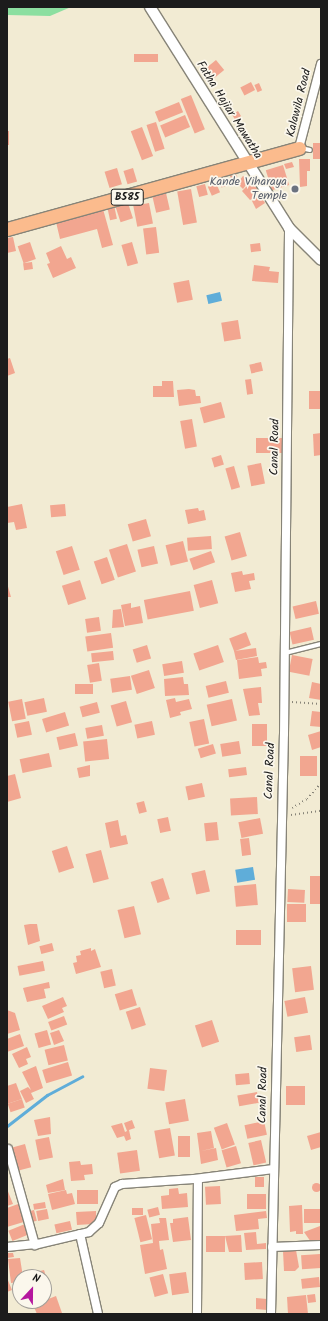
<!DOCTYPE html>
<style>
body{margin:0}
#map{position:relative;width:328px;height:1321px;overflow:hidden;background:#f2ebd3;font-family:Kalam,sans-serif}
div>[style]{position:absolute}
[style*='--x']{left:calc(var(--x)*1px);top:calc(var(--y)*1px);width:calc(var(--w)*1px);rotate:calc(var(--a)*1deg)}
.green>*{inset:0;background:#8cdfa0}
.water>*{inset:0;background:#5fadd9;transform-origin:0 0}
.stream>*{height:3px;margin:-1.5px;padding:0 1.5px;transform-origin:1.5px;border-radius:1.5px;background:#5fadd9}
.building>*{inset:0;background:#f2a690;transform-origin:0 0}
.round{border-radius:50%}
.path>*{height:1.5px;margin-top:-0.75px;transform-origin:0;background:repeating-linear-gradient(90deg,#878478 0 1px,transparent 0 4px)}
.roads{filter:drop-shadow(1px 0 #878478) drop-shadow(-1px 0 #878478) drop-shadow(0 1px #878478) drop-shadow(0 -1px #878478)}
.service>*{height:4px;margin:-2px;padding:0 2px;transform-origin:2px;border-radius:2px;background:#fff}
.minor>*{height:8px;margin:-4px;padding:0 4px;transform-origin:4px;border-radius:4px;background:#fff}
.tertiary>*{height:10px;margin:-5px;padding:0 5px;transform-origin:5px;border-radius:5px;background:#fff}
.primary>*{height:13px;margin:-6.5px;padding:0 6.5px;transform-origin:6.5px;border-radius:6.5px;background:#fbbb8d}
.dots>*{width:11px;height:11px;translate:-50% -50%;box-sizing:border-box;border:2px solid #fbf7ec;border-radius:50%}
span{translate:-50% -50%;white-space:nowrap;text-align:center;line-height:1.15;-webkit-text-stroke:3.5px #fbf7ec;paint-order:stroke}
.shield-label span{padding:1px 3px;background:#fbf7ec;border:1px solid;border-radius:3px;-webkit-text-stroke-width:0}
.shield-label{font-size:11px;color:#1c1c1c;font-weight:700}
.street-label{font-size:12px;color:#1c1c1c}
.worship-label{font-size:12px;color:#5b616d}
.right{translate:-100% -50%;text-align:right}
.frame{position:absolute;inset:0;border:8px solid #1c1c1c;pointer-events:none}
.north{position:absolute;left:12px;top:1269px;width:40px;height:40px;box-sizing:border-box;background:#fbf7ec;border:1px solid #a29f99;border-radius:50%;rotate:22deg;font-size:11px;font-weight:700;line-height:16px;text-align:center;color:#1c1c1c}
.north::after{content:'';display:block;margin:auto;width:14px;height:18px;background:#b5179e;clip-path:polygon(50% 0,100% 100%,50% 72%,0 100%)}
</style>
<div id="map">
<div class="green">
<i style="clip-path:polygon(7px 7px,71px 7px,50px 16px,7px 15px)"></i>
</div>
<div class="water">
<i style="left:220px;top:292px;width:9px;height:14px;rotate:77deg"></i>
<i style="left:253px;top:867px;width:13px;height:18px;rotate:81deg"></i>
</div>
<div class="stream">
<i style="--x:7;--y:1126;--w:51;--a:-37.8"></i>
<i style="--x:47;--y:1095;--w:40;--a:-28"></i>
</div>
<div class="building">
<i style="left:158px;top:54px;width:8px;height:24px;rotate:90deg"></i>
<i style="left:216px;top:60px;width:13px;height:19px;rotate:51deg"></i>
<i style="left:251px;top:82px;width:9px;height:12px;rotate:63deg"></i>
<i style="left:259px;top:83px;width:8px;height:5px;rotate:67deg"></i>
<i style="left:191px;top:95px;width:37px;height:11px;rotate:68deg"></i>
<i style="left:179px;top:102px;width:11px;height:26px;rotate:68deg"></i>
<i style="left:238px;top:111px;width:6px;height:7px;rotate:59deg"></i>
<i style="left:185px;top:115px;width:13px;height:27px;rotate:67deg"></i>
<i style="left:156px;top:122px;width:28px;height:10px;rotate:72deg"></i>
<i style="left:142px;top:127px;width:31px;height:12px;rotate:69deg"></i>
<i style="left:7px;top:131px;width:2px;height:14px"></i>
<i style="left:313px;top:143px;width:7px;height:16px"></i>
<i style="clip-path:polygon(299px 159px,310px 159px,310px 171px,307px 171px,307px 186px,300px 187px)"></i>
<i style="clip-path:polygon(292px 162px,294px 167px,286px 169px,284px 164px)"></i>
<i style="left:283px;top:165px;width:21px;height:18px;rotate:73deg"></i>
<i style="left:117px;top:168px;width:17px;height:13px;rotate:73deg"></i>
<i style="left:133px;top:168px;width:14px;height:10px;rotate:73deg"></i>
<i style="clip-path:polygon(236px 174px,239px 181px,232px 183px,230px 176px)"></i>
<i style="clip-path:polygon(243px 176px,249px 181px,243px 189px,237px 183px)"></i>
<i style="left:229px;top:178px;width:7px;height:10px;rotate:74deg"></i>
<i style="clip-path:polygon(251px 182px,261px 193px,250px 200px,242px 191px)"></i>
<i style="left:216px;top:183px;width:10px;height:9px;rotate:66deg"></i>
<i style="left:205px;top:184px;width:11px;height:9px;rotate:75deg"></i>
<i style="left:191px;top:189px;width:34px;height:14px;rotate:80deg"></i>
<i style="left:166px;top:193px;width:17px;height:14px;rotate:77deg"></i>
<i style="clip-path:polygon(260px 195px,265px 203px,256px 209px,252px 201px)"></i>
<i style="left:128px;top:203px;width:16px;height:13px;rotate:72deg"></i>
<i style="left:149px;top:203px;width:21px;height:16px;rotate:79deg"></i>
<i style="left:114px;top:205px;width:14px;height:7px;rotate:78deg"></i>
<i style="clip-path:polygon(103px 209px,113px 245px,102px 248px,97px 229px,60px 239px,56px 222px)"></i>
<i style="left:156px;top:227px;width:26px;height:13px;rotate:83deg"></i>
<i style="clip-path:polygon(13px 237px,16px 251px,7px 253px,7px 238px)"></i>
<i style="left:30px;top:242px;width:18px;height:13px;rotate:71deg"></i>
<i style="left:132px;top:242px;width:22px;height:11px;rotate:74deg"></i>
<i style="left:260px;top:243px;width:8px;height:10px;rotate:83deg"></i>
<i style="clip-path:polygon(61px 246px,67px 259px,71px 257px,76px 268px,53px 278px,47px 264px,50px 263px,46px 253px)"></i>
<i style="left:32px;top:262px;width:7px;height:9px;rotate:82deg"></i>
<i style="clip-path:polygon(254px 265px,270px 267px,269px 271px,279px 272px,278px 283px,252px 281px)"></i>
<i style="left:189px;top:280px;width:20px;height:16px;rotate:79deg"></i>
<i style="left:238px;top:320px;width:19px;height:17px;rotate:81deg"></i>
<i style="clip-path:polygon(10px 358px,15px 373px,7px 376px,7px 359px)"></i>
<i style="left:261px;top:362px;width:9px;height:12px;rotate:77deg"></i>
<i style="left:251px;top:379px;width:15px;height:6px;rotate:82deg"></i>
<i style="clip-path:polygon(162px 381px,173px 381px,174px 397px,153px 397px,153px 386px,162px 386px)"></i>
<i style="clip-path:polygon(189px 389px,195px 390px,196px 396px,200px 396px,201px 403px,179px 406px,177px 390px)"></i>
<i style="left:321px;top:391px;width:18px;height:12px;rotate:90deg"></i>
<i style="left:221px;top:402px;width:16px;height:22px;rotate:75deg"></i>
<i style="left:192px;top:419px;width:28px;height:12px;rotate:80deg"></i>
<i style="clip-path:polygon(321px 433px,321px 455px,314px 456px,313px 434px)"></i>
<i style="left:256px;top:438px;width:26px;height:15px"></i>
<i style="left:221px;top:455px;width:10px;height:10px;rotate:73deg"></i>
<i style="left:261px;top:463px;width:21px;height:14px;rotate:79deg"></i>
<i style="left:234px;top:466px;width:22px;height:9px;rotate:74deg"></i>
<i style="clip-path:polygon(22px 504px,27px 528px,16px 530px,14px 522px,7px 523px,7px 507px)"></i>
<i style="left:65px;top:504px;width:12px;height:15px;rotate:85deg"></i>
<i style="clip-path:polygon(198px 508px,199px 511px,204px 510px,206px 520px,188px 524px,185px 510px)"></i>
<i style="left:146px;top:519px;width:18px;height:19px;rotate:74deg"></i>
<i style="left:240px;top:532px;width:25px;height:16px;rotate:74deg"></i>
<i style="left:211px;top:536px;width:13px;height:24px;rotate:86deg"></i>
<i style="left:183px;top:541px;width:21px;height:18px;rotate:76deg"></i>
<i style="left:127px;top:544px;width:29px;height:19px;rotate:72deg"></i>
<i style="left:72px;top:546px;width:25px;height:17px;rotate:72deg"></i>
<i style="left:154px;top:546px;width:18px;height:17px;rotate:77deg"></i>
<i style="left:211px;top:551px;width:12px;height:23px;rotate:70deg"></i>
<i style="left:107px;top:557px;width:24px;height:14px;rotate:71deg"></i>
<i style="clip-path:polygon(242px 571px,243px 575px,254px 573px,255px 580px,249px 581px,251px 589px,235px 592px,231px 573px)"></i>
<i style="left:80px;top:580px;width:20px;height:19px;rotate:72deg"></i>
<i style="left:212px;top:580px;width:24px;height:19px;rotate:75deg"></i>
<i style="clip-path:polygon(7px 583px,11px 597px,7px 597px)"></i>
<i style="left:190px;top:591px;width:20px;height:47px;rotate:79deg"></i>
<i style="left:316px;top:601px;width:13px;height:24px;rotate:77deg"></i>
<i style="clip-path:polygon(131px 603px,131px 608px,140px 606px,143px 623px,125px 626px,121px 605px)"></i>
<i style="clip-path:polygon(121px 609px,124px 627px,112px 628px,113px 610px)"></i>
<i style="left:99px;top:617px;width:14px;height:14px;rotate:82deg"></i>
<i style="left:311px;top:627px;width:13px;height:22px;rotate:77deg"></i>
<i style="left:246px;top:632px;width:14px;height:18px;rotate:69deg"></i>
<i style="left:111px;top:633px;width:15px;height:26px;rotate:82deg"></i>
<i style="left:147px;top:645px;width:14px;height:15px;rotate:73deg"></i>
<i style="left:218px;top:645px;width:18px;height:26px;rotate:71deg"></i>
<i style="clip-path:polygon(256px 648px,257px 656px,236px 660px,234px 651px)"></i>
<i style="left:113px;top:651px;width:9px;height:22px;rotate:84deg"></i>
<i style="left:292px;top:655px;width:21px;height:17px;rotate:11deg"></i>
<i style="clip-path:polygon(258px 657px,259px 663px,266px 662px,267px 668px,261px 669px,262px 676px,239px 679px,237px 660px)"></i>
<i style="left:182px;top:661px;width:12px;height:20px;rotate:81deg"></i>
<i style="left:99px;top:663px;width:18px;height:12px;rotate:81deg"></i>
<i style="left:149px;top:670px;width:19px;height:19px;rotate:72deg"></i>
<i style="left:130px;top:676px;width:14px;height:20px;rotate:82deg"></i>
<i style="clip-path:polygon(183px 677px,184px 684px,188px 684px,189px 695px,165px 696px,164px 679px)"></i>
<i style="left:226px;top:681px;width:12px;height:21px;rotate:76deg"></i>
<i style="clip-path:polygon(312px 682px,321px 684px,321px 700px,309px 698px)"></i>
<i style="left:75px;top:684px;width:18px;height:10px"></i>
<i style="clip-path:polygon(261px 687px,262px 703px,258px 703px,260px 715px,249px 716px,243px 689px)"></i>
<i style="left:44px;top:698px;width:14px;height:20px;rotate:78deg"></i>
<i style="clip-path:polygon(175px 698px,176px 702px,189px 699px,192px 709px,180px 712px,181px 715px,170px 718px,166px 700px)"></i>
<i style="left:22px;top:699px;width:20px;height:14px;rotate:79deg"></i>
<i style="left:232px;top:699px;width:22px;height:26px;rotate:77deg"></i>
<i style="left:126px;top:701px;width:22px;height:16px;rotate:74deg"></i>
<i style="left:97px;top:702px;width:11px;height:18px;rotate:75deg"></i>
<i style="clip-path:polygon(312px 711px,321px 712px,321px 727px,310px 726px)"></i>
<i style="left:65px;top:712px;width:14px;height:24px;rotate:73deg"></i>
<i style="left:204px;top:719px;width:25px;height:15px;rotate:78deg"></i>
<i style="left:29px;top:721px;width:14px;height:15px;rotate:78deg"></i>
<i style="left:152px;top:721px;width:14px;height:18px;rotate:78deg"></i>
<i style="left:267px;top:724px;width:22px;height:15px;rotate:90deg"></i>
<i style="left:102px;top:725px;width:11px;height:17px;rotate:80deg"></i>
<i style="clip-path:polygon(321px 731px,321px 747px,312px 750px,308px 735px)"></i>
<i style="left:75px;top:733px;width:13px;height:19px;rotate:77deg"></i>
<i style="left:107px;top:739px;width:20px;height:24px;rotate:84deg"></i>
<i style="left:239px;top:741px;width:13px;height:19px;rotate:81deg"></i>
<i style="left:213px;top:744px;width:10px;height:16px;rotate:73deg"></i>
<i style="left:49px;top:753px;width:14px;height:30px;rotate:78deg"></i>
<i style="left:300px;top:756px;width:17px;height:20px"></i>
<i style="clip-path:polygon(90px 765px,90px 776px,79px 778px,77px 768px)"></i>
<i style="left:246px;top:767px;width:8px;height:18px;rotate:83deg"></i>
<i style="clip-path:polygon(15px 774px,21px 798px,7px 802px,7px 776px)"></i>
<i style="left:202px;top:783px;width:14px;height:17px;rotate:78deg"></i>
<i style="left:257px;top:797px;width:17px;height:27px;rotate:87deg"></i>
<i style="left:144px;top:801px;width:11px;height:8px;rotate:75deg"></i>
<i style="left:168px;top:817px;width:14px;height:11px;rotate:78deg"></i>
<i style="left:260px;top:818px;width:16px;height:22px;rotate:79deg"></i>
<i style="clip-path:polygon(118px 820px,121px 836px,126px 835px,128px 844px,110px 848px,105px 823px)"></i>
<i style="left:217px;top:822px;width:18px;height:13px;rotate:84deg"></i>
<i style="left:249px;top:838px;width:17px;height:9px;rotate:83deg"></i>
<i style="left:67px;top:846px;width:23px;height:16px;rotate:72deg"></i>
<i style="left:101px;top:850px;width:30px;height:16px;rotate:75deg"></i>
<i style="left:205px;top:870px;width:22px;height:14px;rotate:77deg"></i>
<i style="left:310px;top:876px;width:11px;height:28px"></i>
<i style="left:163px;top:878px;width:22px;height:13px;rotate:72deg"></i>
<i style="left:256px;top:884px;width:21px;height:22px;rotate:85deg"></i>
<i style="left:288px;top:889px;width:17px;height:13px;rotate:3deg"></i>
<i style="left:287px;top:904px;width:19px;height:18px"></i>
<i style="left:134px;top:906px;width:29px;height:17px;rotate:76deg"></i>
<i style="clip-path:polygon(30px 924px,37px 924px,40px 941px,28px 945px,24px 925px)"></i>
<i style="left:236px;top:930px;width:25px;height:15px"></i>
<i style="left:52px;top:943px;width:8px;height:13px;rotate:76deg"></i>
<i style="clip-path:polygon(91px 948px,91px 951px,95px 949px,101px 967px,76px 974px,73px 963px,77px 962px,76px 956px,81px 955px,80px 951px)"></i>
<i style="left:43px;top:961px;width:10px;height:26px;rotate:79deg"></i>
<i style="left:311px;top:966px;width:24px;height:19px;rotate:83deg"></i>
<i style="left:112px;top:969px;width:17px;height:12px;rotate:77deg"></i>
<i style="clip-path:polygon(49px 982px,50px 988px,44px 989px,46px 998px,27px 1002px,23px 988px)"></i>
<i style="left:132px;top:989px;width:17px;height:18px;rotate:73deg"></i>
<i style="clip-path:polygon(63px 997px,67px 1006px,62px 1008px,64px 1012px,48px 1019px,42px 1006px)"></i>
<i style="left:305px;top:997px;width:16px;height:21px;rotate:79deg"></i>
<i style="left:140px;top:1007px;width:19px;height:15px;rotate:72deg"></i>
<i style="clip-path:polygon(7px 1010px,15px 1013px,20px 1030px,7px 1034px)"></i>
<i style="left:64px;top:1016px;width:9px;height:17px;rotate:69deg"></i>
<i style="left:212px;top:1020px;width:23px;height:18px;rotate:72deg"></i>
<i style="left:47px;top:1030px;width:15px;height:13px;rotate:74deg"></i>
<i style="clip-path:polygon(59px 1030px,64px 1041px,54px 1045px,50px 1033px)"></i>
<i style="clip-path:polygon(20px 1034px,24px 1046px,7px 1052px,7px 1039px)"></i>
<i style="left:310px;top:1035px;width:15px;height:16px;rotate:82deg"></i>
<i style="left:64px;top:1045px;width:16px;height:20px;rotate:76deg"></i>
<i style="clip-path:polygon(27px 1047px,31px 1057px,26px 1059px,28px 1064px,19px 1068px,12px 1054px)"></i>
<i style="left:68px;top:1062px;width:14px;height:27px;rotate:73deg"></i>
<i style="clip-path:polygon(36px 1066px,43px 1088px,31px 1093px,34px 1099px,26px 1103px,20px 1091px,28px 1087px,31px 1090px,22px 1072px)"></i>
<i style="left:150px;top:1068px;width:17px;height:21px;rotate:7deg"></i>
<i style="left:249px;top:1073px;width:11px;height:14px;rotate:85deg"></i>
<i style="clip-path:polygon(16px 1083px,22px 1099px,7px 1104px,7px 1086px)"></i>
<i style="left:286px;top:1086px;width:19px;height:19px"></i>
<i style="left:257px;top:1092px;width:11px;height:20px;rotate:80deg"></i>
<i style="left:22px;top:1099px;width:9px;height:15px;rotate:72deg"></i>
<i style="left:185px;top:1099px;width:22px;height:20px;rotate:80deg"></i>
<i style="clip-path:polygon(50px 1117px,51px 1134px,38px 1136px,34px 1120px)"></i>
<i style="clip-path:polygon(132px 1120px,135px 1128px,129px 1130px,131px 1139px,126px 1141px,124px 1136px,117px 1138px,111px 1126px,122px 1123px,125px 1132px,127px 1131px,124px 1123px)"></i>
<i style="left:264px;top:1121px;width:14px;height:20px;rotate:78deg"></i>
<i style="left:227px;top:1123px;width:23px;height:14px;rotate:70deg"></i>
<i style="left:170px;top:1128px;width:28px;height:16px;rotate:80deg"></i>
<i style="clip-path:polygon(211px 1131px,214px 1148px,201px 1151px,216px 1148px,218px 1160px,201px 1164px,197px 1133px)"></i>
<i style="clip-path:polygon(321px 1132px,321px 1147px,311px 1150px,307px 1136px)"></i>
<i style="left:178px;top:1136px;width:12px;height:21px"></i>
<i style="left:49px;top:1137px;width:21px;height:14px;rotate:79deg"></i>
<i style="left:261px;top:1140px;width:23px;height:13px;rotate:77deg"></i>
<i style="left:25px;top:1144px;width:24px;height:16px;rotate:75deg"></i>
<i style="left:236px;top:1146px;width:18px;height:15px;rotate:74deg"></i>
<i style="left:137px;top:1150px;width:21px;height:20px;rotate:82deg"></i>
<i style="clip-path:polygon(80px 1161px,81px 1165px,92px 1164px,93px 1174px,84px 1175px,85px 1180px,71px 1181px,69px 1162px)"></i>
<i style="left:255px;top:1177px;width:9px;height:10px"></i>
<i style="clip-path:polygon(63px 1179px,65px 1190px,48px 1193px,46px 1185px)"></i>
<i class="round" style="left:311.5px;top:1182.5px;width:9px;height:9px"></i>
<i style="left:220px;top:1186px;width:18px;height:15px;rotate:87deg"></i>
<i style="clip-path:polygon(178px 1188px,179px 1194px,187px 1193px,188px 1207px,162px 1209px,161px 1196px,169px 1195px,169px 1189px)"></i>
<i style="clip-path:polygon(7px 1189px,13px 1204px,7px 1206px)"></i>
<i style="clip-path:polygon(66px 1190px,67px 1194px,72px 1193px,75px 1204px,52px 1210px,48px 1194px)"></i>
<i style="left:98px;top:1190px;width:14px;height:21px;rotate:90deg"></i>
<i style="left:247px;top:1194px;width:19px;height:15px"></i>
<i style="left:45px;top:1202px;width:6px;height:12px;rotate:81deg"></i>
<i style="clip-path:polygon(21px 1203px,27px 1221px,7px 1227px,7px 1208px)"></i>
<i style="clip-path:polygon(302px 1205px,303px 1234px,296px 1234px,296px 1231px,290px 1232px,289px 1206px)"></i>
<i style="left:158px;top:1207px;width:8px;height:11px;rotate:76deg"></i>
<i style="left:132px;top:1208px;width:11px;height:7px"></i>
<i style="left:47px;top:1209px;width:10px;height:11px;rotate:79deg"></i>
<i style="left:321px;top:1209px;width:14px;height:17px;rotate:90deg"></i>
<i style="left:34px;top:1210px;width:11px;height:7px;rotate:75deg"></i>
<i style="clip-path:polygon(96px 1211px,96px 1221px,93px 1221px,93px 1224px,77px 1225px,76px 1212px)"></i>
<i style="clip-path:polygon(266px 1211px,267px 1218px,258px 1219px,259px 1229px,236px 1231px,234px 1215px)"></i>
<i style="left:146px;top:1215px;width:25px;height:12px;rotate:76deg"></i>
<i style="clip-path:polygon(188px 1217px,191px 1240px,173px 1242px,170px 1223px,173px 1223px,173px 1219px)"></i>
<i style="clip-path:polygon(159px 1218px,166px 1218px,169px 1240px,159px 1241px,160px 1250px,163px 1249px,167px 1269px,145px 1274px,140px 1245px,153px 1243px,151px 1224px,160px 1223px)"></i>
<i style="left:70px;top:1221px;width:9px;height:16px;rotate:77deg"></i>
<i style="left:25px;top:1224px;width:11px;height:18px;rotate:68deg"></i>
<i style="clip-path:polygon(320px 1226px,321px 1242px,313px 1245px,304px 1232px)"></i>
<i style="clip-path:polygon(256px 1232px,257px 1244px,266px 1243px,266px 1249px,246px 1250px,244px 1233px)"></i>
<i style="clip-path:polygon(241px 1235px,242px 1252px,229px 1252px,225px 1236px)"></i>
<i style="left:225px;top:1236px;width:16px;height:19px;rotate:90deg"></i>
<i style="clip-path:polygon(296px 1250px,299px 1267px,295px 1271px,284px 1271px,283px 1251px)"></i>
<i style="clip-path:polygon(7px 1253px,13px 1253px,14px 1257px,7px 1258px)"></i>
<i style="left:320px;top:1254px;width:14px;height:19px;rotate:86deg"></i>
<i style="clip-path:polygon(20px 1258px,23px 1277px,20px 1277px,20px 1282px,11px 1283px,8px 1259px)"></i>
<i style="left:262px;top:1262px;width:17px;height:18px;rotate:87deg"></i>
<i style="clip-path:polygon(44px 1270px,49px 1286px,44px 1287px,44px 1277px,34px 1277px,32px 1273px)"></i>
<i style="left:186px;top:1272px;width:21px;height:17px;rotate:82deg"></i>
<i style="left:163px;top:1274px;width:20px;height:14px;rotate:75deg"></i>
<i style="left:319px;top:1277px;width:10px;height:18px;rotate:84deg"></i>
<i style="clip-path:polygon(7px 1278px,12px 1290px,7px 1292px)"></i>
<i style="left:315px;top:1294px;width:8px;height:8px;rotate:83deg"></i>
<i style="clip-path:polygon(306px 1295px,308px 1314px,288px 1314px,287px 1297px)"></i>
<i style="clip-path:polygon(56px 1296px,62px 1313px,37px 1314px,33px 1305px)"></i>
<i style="clip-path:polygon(256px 1298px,267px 1299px,267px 1310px,256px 1309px)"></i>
</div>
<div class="path">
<i style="--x:292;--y:702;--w:29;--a:4"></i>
<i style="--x:292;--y:808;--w:17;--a:-31"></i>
<i style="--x:307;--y:799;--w:21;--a:-49"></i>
<i style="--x:291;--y:815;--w:30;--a:-8"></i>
</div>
<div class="roads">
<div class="service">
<i style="--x:301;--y:148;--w:9;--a:13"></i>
<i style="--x:285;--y:653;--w:37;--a:-14"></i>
</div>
<div class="minor">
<i style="--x:299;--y:148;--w:87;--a:-75.3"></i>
<i style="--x:8;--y:1149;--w:100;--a:74.3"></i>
<i style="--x:80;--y:1234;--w:82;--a:77.3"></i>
<i style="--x:7;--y:1247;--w:31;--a:-6"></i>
<i style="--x:38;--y:1244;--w:52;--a:-13.2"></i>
<i style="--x:89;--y:1232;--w:13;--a:-42"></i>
<i style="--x:99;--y:1223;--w:39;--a:-66"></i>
<i style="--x:115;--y:1187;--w:8;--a:-23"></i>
<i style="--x:122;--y:1184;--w:72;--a:-4"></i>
<i style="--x:194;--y:1179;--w:80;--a:-7.2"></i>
<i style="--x:272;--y:1247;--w:49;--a:-2.3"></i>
<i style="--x:197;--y:1314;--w:135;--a:-89.6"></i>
<i style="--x:271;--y:1314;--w:580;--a:-88.72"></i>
<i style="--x:284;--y:734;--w:506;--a:-89.43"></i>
</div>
<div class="tertiary">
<i style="--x:150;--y:7;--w:261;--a:57.8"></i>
<i style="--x:289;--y:228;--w:45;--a:45"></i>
</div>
<div class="primary">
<i style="--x:7;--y:229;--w:303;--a:-15.5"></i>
</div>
</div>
<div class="dots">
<i style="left:295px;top:189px;background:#6b7280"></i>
</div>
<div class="shield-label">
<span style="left:127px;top:197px">B585</span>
</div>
<div class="street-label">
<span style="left:299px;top:103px;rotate:-76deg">Kalawila Road</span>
<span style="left:229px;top:110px;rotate:58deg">Fatha Hajiar Mawatha</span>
<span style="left:275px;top:447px;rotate:-89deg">Canal Road</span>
<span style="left:270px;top:771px;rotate:-88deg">Canal Road</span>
<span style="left:263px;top:1095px;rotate:-89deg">Canal Road</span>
</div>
<div class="worship-label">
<span class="right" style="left:287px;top:189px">Kande Viharaya<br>Temple</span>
</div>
<div class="frame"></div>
<div class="north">N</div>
</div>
